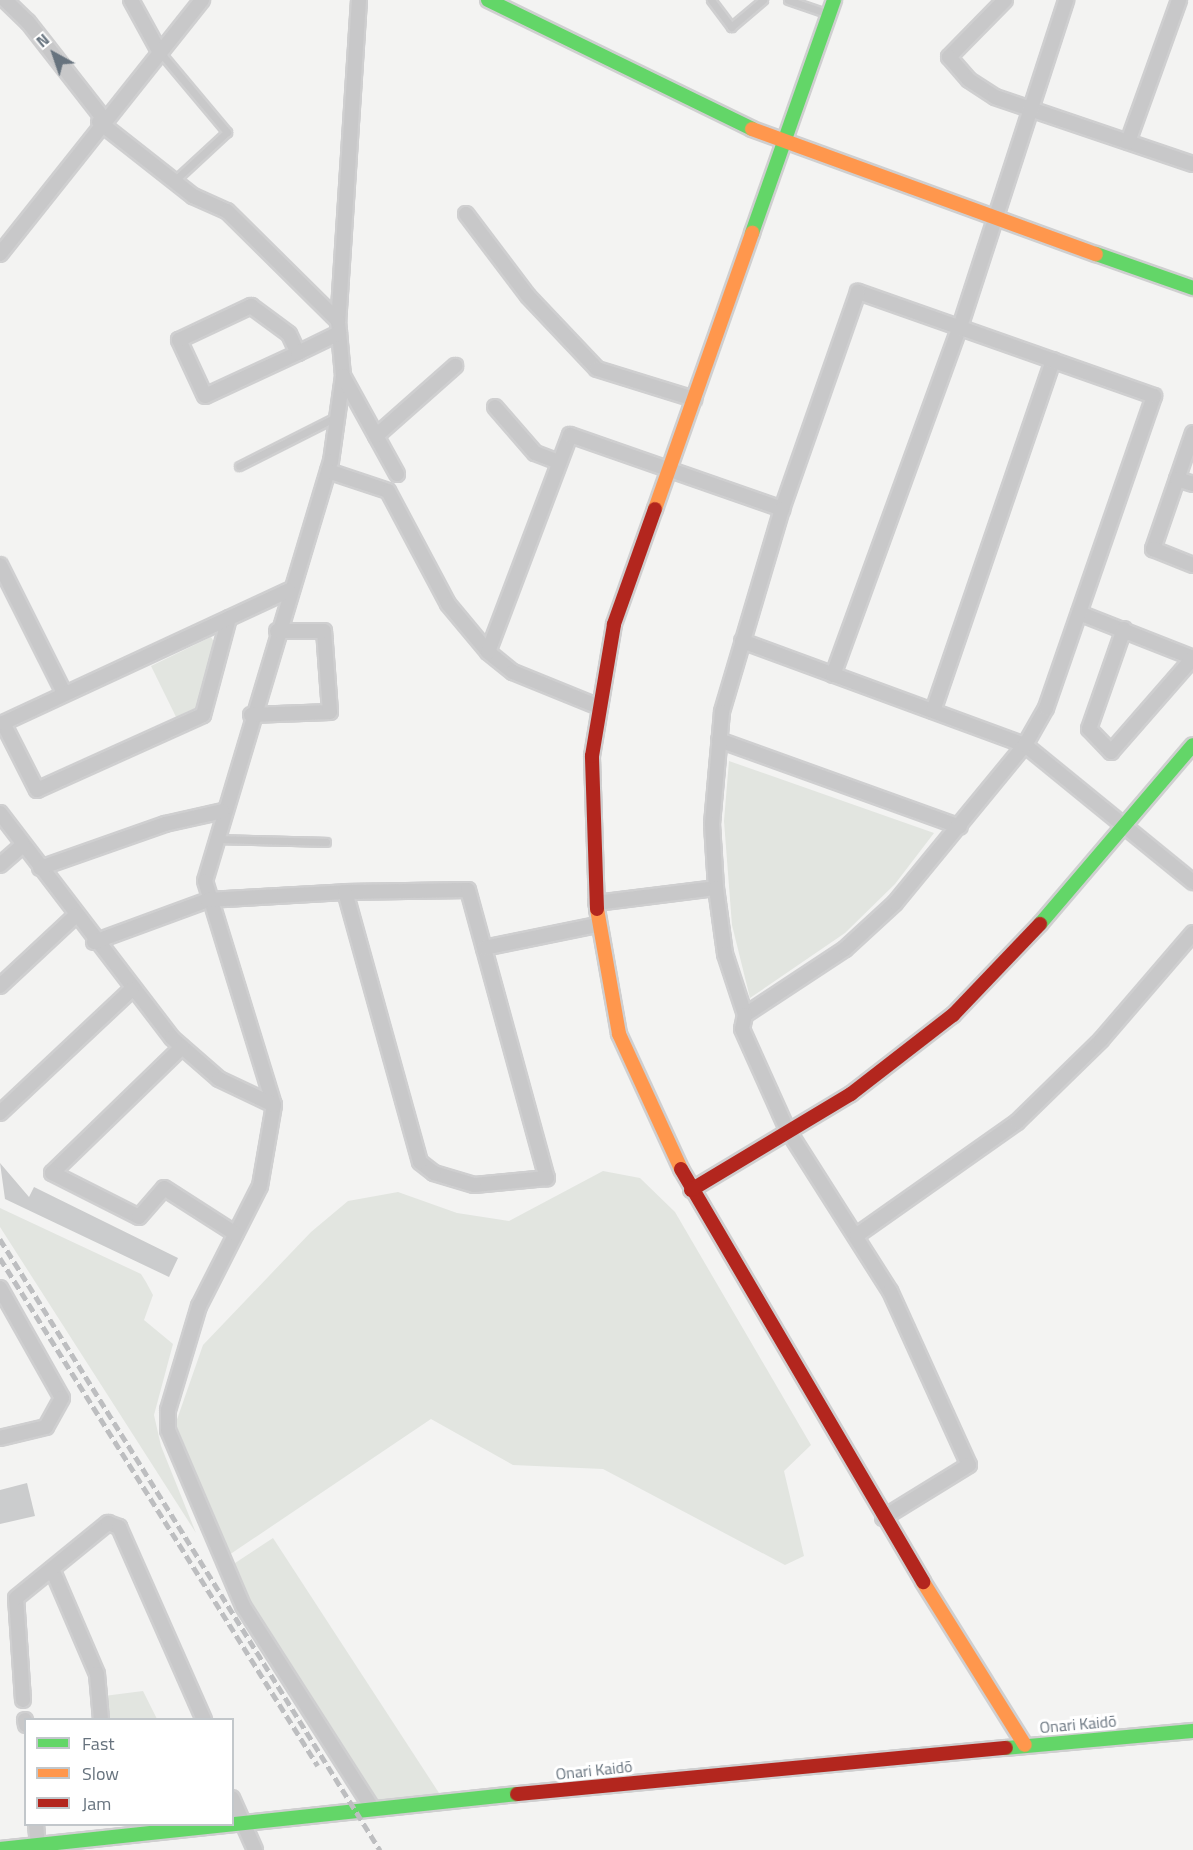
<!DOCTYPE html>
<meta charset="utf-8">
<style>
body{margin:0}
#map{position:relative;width:1193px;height:1850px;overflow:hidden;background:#f3f3f2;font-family:"Titillium Web",sans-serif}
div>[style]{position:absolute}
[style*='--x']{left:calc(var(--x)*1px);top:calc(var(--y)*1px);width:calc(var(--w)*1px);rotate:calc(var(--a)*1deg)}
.green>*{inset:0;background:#e2e5e0}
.building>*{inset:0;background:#cbcccd}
.roads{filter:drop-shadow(2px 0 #cfcfd0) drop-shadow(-2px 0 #cfcfd0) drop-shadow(0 2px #cfcfd0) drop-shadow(0 -2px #cfcfd0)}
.lane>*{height:7px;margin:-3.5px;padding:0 3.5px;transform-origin:3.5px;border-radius:3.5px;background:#c8c8c9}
.street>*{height:14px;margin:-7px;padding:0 7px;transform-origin:7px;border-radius:7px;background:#c8c8c9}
.fast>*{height:14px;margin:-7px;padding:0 7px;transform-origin:7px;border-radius:7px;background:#63d668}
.slow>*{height:14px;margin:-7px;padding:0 7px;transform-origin:7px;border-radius:7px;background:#ff974d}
.jam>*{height:14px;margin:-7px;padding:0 7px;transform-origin:7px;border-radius:7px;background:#b3261e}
.rail>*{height:4.5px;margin-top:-2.25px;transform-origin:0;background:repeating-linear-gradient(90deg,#bdbec0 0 9px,transparent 0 13.5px)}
span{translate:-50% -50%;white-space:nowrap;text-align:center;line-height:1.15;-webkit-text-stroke:6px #fff;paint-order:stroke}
.street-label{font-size:16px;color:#67737e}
.legend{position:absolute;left:24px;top:1718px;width:210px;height:108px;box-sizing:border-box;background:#fff;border:2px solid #c2c7cb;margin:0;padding:8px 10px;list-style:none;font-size:18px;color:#67737e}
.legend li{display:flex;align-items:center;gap:12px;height:30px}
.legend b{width:30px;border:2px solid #c2c7cb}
.north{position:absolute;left:24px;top:24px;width:60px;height:60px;-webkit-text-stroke:4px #fff;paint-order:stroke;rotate:320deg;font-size:16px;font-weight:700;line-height:24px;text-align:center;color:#67737e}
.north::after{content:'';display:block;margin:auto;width:21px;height:27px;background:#67737e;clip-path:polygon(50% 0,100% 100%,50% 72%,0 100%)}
</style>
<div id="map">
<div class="green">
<i style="clip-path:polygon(211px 637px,218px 649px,200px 708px,179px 723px,151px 666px)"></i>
<i style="clip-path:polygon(729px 761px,934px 833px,895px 884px,845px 933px,750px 998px,732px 925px,724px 821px)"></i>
<i style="clip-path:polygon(603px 1171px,640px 1178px,675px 1212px,811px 1445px,784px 1471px,804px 1556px,785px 1565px,603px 1469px,513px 1465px,431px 1419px,229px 1555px,174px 1428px,203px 1345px,311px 1232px,348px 1201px,398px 1192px,457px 1213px,509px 1221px)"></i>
<i style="clip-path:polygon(0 1208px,141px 1274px,146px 1282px,153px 1295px,144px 1320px,173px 1344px,154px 1415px,161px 1446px,196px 1533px,0 1227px)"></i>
<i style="clip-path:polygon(273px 1538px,439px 1793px,372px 1802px,248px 1607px,232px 1565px)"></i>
<i style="clip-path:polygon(143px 1691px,157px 1719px,105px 1719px,104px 1696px)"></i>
</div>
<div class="building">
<i style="clip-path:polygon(0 1163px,29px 1197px,34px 1187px,178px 1258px,169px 1277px,5px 1199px)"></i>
<i style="clip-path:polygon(27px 1483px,35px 1516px,0 1524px,0 1490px)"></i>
</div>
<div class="roads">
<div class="lane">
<i style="--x:711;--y:0;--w:34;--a:53"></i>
<i style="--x:731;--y:27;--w:42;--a:-40.2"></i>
<i style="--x:788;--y:0;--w:40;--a:18.9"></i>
<i style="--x:159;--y:51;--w:106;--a:50"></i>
<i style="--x:227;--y:132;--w:72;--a:137.2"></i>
<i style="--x:239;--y:466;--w:111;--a:-26.8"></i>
<i style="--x:218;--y:839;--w:108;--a:1.6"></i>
</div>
<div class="street">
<i style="--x:5;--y:0;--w:32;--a:44"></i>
<i style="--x:28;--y:22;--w:122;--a:52"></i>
<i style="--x:131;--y:0;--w:58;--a:61.2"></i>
<i style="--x:359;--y:0;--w:322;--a:93.7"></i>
<i style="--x:338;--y:321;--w:55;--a:84.8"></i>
<i style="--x:343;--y:376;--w:86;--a:98"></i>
<i style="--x:331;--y:461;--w:438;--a:106.7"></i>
<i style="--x:205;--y:881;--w:234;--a:72.9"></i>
<i style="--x:274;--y:1105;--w:82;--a:99.8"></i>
<i style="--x:260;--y:1186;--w:135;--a:116.9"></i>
<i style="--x:199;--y:1306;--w:109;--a:106.6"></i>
<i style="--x:168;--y:1410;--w:20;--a:90"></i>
<i style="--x:168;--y:1430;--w:191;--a:66.9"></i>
<i style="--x:243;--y:1606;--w:240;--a:57.4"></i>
<i style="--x:1005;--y:0;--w:80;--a:134.5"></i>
<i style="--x:949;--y:57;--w:30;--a:49"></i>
<i style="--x:969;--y:80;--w:31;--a:33"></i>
<i style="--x:995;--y:97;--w:209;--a:18.7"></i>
<i style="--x:99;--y:122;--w:120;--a:38.2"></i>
<i style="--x:193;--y:196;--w:37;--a:24"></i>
<i style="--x:227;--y:211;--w:156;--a:44.7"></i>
<i style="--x:1128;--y:142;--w:151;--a:-70.2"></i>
<i style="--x:466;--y:214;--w:103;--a:52.9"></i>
<i style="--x:528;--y:296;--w:100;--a:46.6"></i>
<i style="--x:597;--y:369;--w:102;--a:17.2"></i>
<i style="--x:0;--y:254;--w:325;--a:-51.5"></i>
<i style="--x:298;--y:353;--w:102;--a:155.2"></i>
<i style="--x:205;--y:396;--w:62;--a:-114.9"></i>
<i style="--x:179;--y:340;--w:80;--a:-25.3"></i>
<i style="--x:251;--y:306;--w:47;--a:36.4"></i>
<i style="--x:289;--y:334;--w:21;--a:65"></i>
<i style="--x:298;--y:353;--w:46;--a:-26"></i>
<i style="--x:343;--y:376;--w:112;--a:61.1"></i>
<i style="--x:495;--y:407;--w:61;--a:49"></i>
<i style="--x:535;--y:453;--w:26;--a:21"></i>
<i style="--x:1193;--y:433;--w:123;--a:109"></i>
<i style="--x:1153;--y:549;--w:43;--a:21.8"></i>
<i style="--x:376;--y:436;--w:106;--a:-41.5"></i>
<i style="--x:328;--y:471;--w:63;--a:18.4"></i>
<i style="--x:388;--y:491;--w:128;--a:62"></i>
<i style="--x:448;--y:604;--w:62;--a:50.2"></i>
<i style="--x:488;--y:652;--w:32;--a:39"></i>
<i style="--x:513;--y:672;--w:93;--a:22.1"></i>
<i style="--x:1177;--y:479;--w:17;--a:17"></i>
<i style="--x:0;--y:565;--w:143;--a:63.4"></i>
<i style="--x:1079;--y:613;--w:123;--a:21.5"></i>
<i style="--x:229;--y:618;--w:100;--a:105"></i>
<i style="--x:203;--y:715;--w:182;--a:155.7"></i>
<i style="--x:37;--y:790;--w:75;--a:-116.9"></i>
<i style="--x:3;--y:723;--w:315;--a:-24.9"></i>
<i style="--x:1124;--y:629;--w:106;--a:109.3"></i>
<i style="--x:1089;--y:729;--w:32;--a:46"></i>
<i style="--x:1111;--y:752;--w:125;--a:-48.9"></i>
<i style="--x:742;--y:641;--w:302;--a:20.2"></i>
<i style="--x:1025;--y:745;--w:217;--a:39.2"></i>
<i style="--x:488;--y:652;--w:232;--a:-69.3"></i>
<i style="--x:570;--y:435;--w:225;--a:19.2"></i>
<i style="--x:833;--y:675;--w:370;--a:-70"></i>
<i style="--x:960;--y:327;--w:344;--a:-72"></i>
<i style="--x:933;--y:711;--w:371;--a:-71.1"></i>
<i style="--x:251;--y:715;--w:79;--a:-2.2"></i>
<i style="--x:330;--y:712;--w:81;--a:-94.2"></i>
<i style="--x:324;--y:631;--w:47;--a:180"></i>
<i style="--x:719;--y:740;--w:256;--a:19.8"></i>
<i style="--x:0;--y:813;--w:283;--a:52.6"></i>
<i style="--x:172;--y:1038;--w:62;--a:41.1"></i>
<i style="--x:219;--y:1079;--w:61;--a:25.3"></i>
<i style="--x:0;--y:865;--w:30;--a:-41"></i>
<i style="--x:40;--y:868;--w:133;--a:-19.4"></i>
<i style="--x:165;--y:824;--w:59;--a:-12.6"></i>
<i style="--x:596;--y:903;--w:121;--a:-7.1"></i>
<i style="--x:94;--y:942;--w:121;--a:-20.2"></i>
<i style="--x:208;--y:900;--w:137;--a:-3.3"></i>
<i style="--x:345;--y:892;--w:123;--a:-0.9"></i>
<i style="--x:468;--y:890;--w:299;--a:74.7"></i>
<i style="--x:547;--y:1178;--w:73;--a:174.5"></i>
<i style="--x:474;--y:1185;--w:42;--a:-163.3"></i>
<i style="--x:434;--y:1173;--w:18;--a:-142"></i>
<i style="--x:420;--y:1162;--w:280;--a:-105.5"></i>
<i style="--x:484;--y:948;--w:115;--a:-11.5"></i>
<i style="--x:0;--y:986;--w:103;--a:-43"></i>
<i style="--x:745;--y:1015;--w:120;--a:-33.4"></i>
<i style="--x:845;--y:949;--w:68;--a:-42.6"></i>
<i style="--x:895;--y:903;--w:205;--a:-50.6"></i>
<i style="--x:1025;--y:745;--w:43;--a:-60.4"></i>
<i style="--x:1046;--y:708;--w:330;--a:-70.9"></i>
<i style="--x:1154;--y:396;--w:314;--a:-160.6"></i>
<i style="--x:858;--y:292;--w:230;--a:109.3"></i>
<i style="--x:782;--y:509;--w:212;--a:106.5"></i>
<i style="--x:722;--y:712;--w:112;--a:95.1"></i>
<i style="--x:712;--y:824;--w:64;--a:86.4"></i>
<i style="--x:716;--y:888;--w:67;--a:82.2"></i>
<i style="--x:725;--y:954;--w:64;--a:71.8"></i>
<i style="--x:745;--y:1015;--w:14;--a:102"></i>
<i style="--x:742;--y:1029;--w:110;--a:65.8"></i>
<i style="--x:787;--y:1129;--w:192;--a:57.6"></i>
<i style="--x:890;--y:1291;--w:191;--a:65.6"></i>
<i style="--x:969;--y:1465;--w:101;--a:148.4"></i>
<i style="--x:182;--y:1047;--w:181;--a:135.9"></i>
<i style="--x:52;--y:1173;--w:97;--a:26.8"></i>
<i style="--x:139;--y:1217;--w:38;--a:-49"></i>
<i style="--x:164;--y:1188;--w:85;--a:32.6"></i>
<i style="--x:0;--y:1113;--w:180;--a:-43.2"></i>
<i style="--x:857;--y:1235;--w:196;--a:-35.2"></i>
<i style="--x:1017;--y:1122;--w:117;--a:-44.3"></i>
<i style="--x:1101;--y:1040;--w:141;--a:-49.3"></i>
<i style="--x:0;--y:1288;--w:126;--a:60.6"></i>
<i style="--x:62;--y:1398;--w:33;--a:119"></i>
<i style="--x:46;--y:1427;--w:47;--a:166.6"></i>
<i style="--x:52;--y:1569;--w:114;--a:66.8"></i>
<i style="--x:97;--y:1674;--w:46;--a:85"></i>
<i style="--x:23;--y:1700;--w:102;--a:-93.9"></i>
<i style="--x:16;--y:1598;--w:119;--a:-39.2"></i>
<i style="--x:108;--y:1523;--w:12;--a:20"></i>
<i style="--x:119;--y:1527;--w:211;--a:66.2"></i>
<i style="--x:25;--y:1720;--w:5;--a:79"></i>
<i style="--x:232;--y:1798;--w:57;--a:66.1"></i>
<i style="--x:36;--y:1824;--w:22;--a:85"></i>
</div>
<div class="fast">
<i style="--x:488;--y:0;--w:294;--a:26"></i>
<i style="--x:752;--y:233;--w:247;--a:-70.6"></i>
<i style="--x:1096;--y:254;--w:103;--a:19.3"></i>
<i style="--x:1040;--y:924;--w:235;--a:-49.5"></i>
<i style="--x:1006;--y:1748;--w:188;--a:-5.2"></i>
<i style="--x:0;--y:1849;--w:520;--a:-6.07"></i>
</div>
<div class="slow">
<i style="--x:752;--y:129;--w:366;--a:20"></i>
<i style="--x:655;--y:509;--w:293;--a:-70.6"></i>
<i style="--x:597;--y:909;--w:127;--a:80"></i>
<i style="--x:619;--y:1034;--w:149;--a:65.3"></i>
<i style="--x:923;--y:1582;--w:192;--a:58"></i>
</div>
<div class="jam">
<i style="--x:597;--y:909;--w:153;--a:-91.9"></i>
<i style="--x:592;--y:756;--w:134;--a:-80.5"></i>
<i style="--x:614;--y:624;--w:122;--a:-70.4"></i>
<i style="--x:681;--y:1169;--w:479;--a:59.6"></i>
<i style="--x:691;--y:1190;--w:187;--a:-31"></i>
<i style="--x:851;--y:1094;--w:129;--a:-37.8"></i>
<i style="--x:953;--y:1015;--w:126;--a:-46.3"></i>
<i style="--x:517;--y:1794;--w:491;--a:-5.4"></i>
</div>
</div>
<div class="rail">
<i style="--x:0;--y:1239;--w:720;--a:58.12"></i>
<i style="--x:0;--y:1258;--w:599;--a:57.95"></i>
</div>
<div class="street-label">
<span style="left:1078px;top:1724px;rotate:-5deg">Onari Kaidō</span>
<span style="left:594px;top:1770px;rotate:-6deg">Onari Kaidō</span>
</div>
<ul class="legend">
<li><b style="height:8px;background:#63d668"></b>Fast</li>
<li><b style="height:8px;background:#ff974d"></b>Slow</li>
<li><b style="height:8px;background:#b3261e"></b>Jam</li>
</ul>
<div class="north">N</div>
</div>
